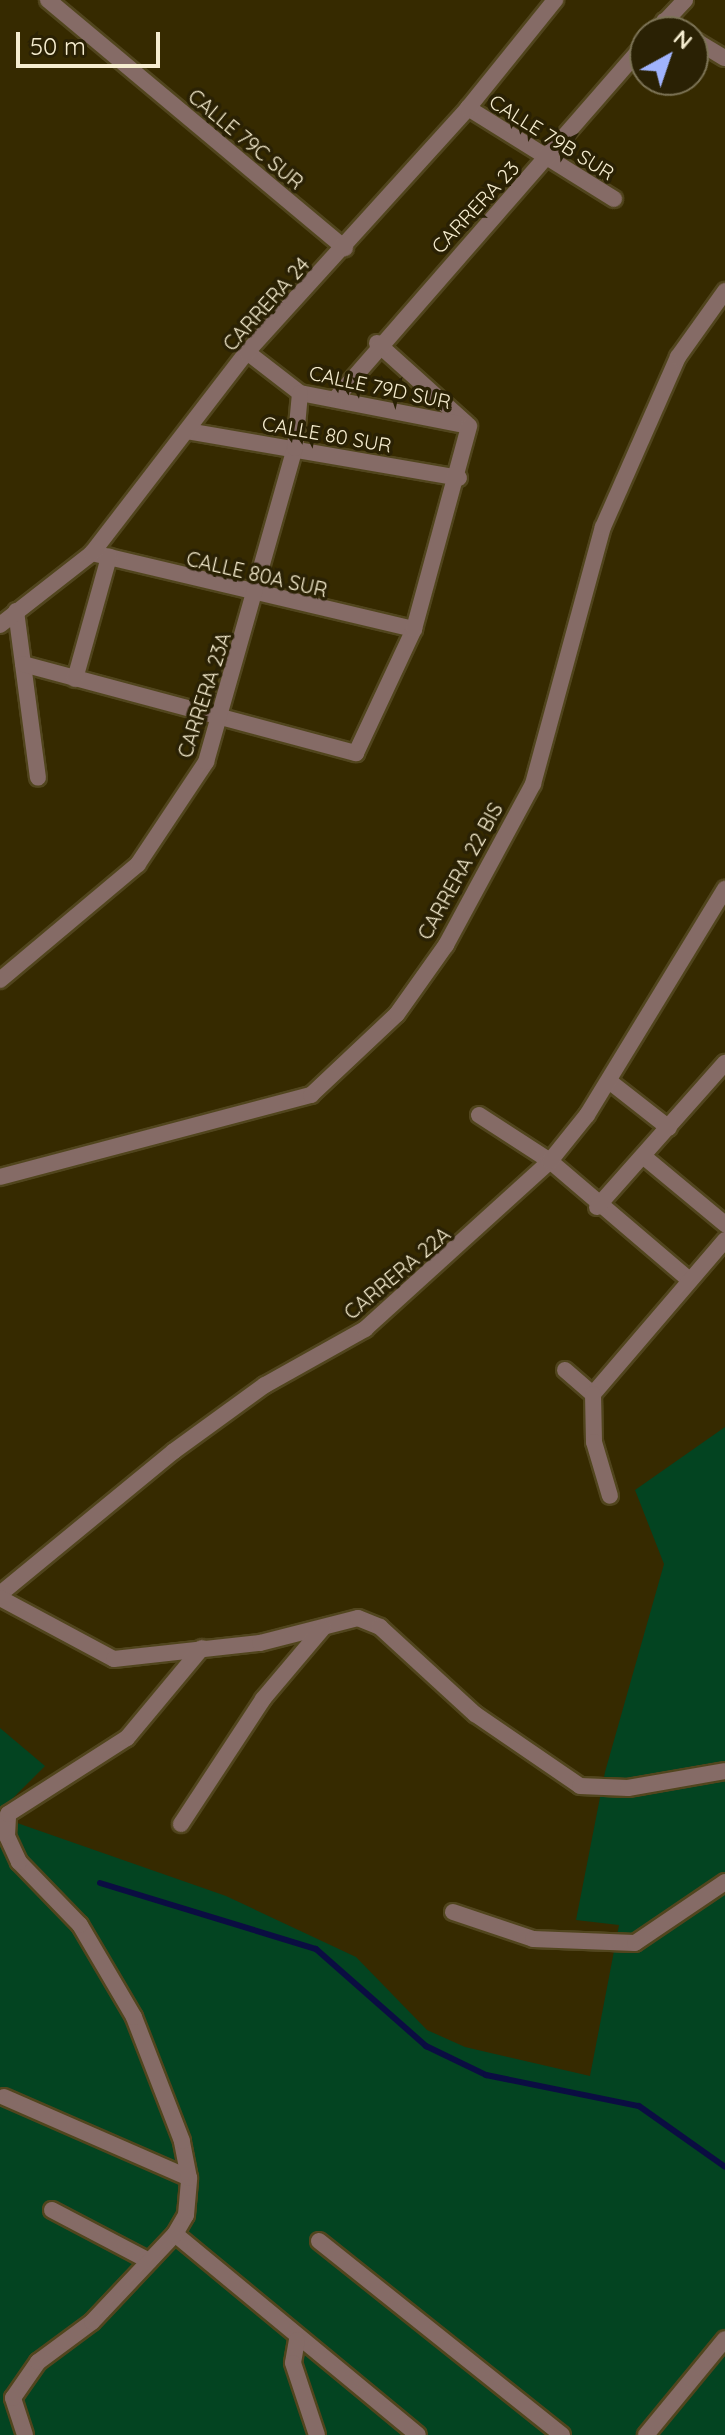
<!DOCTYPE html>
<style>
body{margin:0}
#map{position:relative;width:725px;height:2435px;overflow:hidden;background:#362a00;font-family:Quicksand,sans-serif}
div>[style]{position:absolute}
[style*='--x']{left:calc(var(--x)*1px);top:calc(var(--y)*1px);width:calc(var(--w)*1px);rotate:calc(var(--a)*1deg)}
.green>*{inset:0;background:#034421}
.stream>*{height:6px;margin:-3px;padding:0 3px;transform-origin:3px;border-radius:3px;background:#0b0d42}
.roads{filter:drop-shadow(2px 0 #51451d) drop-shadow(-2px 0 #51451d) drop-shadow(0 2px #51451d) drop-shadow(0 -2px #51451d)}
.minor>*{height:16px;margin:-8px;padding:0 8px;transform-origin:8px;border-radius:8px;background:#856b66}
span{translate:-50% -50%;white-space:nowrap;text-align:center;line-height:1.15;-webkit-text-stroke:7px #2a2104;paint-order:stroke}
.street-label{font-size:20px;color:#f6edd0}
.north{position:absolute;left:629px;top:16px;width:80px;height:80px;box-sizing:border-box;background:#2a2104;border:2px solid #7c7356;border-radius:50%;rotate:40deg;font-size:22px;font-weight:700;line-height:32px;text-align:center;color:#f6edd0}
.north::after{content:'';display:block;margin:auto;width:28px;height:36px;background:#a0b3fd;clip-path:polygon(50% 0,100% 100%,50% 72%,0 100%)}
.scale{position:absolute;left:16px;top:32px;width:144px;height:36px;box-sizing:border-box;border:4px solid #f6edd0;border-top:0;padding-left:10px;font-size:24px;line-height:28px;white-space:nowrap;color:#f6edd0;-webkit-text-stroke:6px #2a2104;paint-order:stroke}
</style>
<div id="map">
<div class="green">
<i style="clip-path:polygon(725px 1427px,725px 2435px,0 2435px,0 1817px,226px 1896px,356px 1957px,427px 2030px,465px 2047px,590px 2076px,619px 1925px,576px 1920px,605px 1772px,664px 1564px,635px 1490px)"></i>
<i style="clip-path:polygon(0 1728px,45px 1766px,0 1811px)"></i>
</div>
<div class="stream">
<i style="--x:100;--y:1883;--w:226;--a:17"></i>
<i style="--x:316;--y:1949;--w:147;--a:41.4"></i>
<i style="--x:426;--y:2046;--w:67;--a:25.8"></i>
<i style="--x:486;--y:2075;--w:156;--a:11.5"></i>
<i style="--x:639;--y:2106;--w:105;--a:35.3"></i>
</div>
<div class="roads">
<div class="minor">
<i style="--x:48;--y:0;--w:387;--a:39.9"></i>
<i style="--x:664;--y:21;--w:21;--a:31"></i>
<i style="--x:655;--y:32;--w:44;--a:-46.8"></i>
<i style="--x:693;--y:39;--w:37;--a:31"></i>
<i style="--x:468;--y:108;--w:172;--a:31.9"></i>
<i style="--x:377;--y:343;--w:121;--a:42"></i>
<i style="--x:247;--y:352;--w:67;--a:37.7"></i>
<i style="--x:300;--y:393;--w:172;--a:11"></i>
<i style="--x:336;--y:398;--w:470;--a:-48.9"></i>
<i style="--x:187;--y:431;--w:276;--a:9.8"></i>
<i style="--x:92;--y:553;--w:331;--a:13.3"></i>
<i style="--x:16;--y:611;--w:168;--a:82.5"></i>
<i style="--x:0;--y:625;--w:117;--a:-38"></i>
<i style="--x:92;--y:553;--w:254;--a:-52.4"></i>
<i style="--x:247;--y:352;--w:329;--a:-47.8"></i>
<i style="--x:468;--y:108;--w:139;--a:-51.1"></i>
<i style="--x:23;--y:664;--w:345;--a:15"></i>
<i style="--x:356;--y:753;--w:137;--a:-64.9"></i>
<i style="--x:414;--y:629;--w:210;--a:-74.8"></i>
<i style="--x:75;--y:679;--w:127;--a:-74.4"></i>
<i style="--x:0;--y:980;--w:180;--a:-40"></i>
<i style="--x:138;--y:864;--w:123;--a:-56.3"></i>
<i style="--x:206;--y:762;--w:326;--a:-74.2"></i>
<i style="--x:295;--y:448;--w:55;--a:-84.8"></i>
<i style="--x:609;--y:1081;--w:76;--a:38.1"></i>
<i style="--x:479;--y:1115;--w:85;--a:32.9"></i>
<i style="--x:550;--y:1161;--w:182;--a:40.5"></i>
<i style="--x:643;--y:1156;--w:107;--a:39.7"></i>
<i style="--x:0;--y:1177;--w:322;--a:-14.8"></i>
<i style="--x:311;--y:1095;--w:118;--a:-43.3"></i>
<i style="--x:397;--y:1014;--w:85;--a:-54.6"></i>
<i style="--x:446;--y:945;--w:183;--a:-61.6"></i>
<i style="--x:533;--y:784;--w:266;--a:-74.8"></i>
<i style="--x:603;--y:527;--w:186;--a:-66.2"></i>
<i style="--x:678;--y:357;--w:81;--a:-54.5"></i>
<i style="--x:597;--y:1207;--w:193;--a:-48.4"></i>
<i style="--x:565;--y:1370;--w:37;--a:41"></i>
<i style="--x:593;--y:1394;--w:203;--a:-49.4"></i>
<i style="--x:593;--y:1394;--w:48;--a:88.8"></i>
<i style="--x:594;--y:1442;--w:56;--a:73.5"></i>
<i style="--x:0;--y:1594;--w:225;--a:-39.4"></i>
<i style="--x:174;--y:1451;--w:112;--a:-36"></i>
<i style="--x:265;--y:1385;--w:115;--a:-29.2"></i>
<i style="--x:365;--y:1329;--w:250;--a:-42.2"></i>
<i style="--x:550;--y:1161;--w:59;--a:-51.2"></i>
<i style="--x:587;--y:1115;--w:265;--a:-58.6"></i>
<i style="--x:0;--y:1598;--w:129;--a:28.2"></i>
<i style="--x:114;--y:1659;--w:147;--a:-6.3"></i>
<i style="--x:260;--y:1643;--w:101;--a:-14.3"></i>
<i style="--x:358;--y:1618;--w:24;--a:22"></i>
<i style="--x:380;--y:1627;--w:129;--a:42.5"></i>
<i style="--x:475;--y:1714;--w:127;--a:34.4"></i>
<i style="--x:580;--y:1786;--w:48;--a:2.4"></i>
<i style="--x:628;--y:1788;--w:98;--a:-9.9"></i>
<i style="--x:181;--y:1824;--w:149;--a:-56.7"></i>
<i style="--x:263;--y:1699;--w:93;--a:-49.8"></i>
<i style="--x:453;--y:1912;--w:84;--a:18.6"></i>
<i style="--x:533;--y:1939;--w:102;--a:2.2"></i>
<i style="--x:635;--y:1943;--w:109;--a:-34.1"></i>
<i style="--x:4;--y:2097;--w:202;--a:23.6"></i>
<i style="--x:52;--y:2210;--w:110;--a:27.7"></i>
<i style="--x:175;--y:2234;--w:315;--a:39.6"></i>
<i style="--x:319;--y:2241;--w:311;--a:38.6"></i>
<i style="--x:297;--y:2340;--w:23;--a:100"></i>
<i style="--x:293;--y:2363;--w:76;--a:71.6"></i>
<i style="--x:25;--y:2435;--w:39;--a:-108"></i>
<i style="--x:13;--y:2398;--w:44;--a:-55.2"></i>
<i style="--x:38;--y:2362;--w:67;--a:-36.5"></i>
<i style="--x:92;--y:2322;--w:121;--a:-46.7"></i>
<i style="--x:175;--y:2234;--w:22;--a:-60"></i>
<i style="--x:186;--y:2215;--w:37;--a:-85"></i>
<i style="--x:189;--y:2178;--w:38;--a:-101"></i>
<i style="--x:182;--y:2141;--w:133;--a:-111.2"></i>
<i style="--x:134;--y:2017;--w:107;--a:-120.4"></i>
<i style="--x:80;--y:1925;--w:88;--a:-134.1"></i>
<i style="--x:19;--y:1862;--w:29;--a:-115"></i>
<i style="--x:7;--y:1836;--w:22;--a:-87"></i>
<i style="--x:8;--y:1814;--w:141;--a:-32.6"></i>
<i style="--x:127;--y:1738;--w:117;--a:-50.2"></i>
<i style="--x:646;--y:2435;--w:124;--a:-50.5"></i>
</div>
</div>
<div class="street-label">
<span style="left:552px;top:137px;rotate:32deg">CALLE 79B SUR</span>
<span style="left:246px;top:139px;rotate:40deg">CALLE 79C SUR</span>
<span style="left:475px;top:207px;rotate:-47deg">CARRERA 23</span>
<span style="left:266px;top:304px;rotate:-48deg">CARRERA 24</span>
<span style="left:380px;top:387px;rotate:12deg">CALLE 79D SUR</span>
<span style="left:327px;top:434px;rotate:10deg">CALLE 80 SUR</span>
<span style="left:257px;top:574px;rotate:13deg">CALLE 80A SUR</span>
<span style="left:204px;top:695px;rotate:-72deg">CARRERA 23A</span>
<span style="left:460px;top:871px;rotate:-61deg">CARRERA 22 BIS</span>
<span style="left:397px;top:1273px;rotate:-40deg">CARRERA 22A</span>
</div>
<div class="north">N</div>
<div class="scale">50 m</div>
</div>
